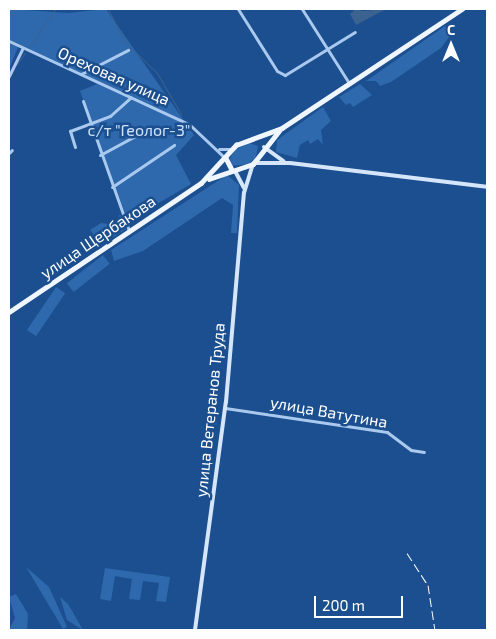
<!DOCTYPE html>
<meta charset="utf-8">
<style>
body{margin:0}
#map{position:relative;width:496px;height:639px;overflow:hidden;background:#1b4f8f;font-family:"Exo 2",sans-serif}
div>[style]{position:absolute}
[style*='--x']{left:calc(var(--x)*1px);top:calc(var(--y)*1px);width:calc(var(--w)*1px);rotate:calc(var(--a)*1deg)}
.green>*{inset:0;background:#2e69ad;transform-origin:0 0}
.water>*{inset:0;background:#3c6290}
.stream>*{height:1px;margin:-0.5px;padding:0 0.5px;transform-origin:0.5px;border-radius:0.5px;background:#3c6290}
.minor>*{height:3px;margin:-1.5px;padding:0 1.5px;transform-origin:1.5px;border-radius:1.5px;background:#a9c9ee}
.secondary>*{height:4px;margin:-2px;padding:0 2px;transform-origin:2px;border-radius:2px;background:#d6e6fa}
.primary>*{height:4.5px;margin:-2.25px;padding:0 2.25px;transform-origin:2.25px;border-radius:2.25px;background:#f0f6ff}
.rail>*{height:1px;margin-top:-0.5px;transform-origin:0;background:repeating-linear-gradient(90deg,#fff 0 9px,transparent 0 13px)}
span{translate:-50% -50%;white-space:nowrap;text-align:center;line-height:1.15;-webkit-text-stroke:5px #1b4f8f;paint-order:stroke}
.street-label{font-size:16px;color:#fff}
.park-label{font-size:16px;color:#cfe3fa}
.frame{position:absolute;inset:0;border:10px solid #fff;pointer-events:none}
.north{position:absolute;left:426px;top:20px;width:50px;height:50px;-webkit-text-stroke:4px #1b4f8f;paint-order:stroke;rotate:0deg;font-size:14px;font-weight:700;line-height:20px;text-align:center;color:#fff}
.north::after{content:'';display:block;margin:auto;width:18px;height:22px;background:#fff;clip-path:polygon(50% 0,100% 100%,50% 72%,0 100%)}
.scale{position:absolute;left:314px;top:596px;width:89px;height:22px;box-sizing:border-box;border:2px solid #fff;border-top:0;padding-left:6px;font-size:15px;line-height:18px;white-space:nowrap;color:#fff;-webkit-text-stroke:4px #1b4f8f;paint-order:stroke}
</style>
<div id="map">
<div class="green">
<i style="clip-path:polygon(9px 9px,68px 13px,106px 9px,194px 135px,176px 155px,191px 184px,128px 221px,80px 91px,97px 84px,19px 45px,9px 69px)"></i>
<i style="clip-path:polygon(445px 26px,452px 33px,441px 48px,391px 82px,380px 86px,376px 81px,366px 81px)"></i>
<i style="clip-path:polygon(360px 84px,372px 95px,353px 107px,350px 103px,346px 105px,339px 97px)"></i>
<i style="clip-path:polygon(323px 107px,331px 121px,321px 130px,323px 145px,318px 139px,310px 144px,308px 140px,300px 145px,297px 158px,276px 152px,277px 140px)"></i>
<i style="clip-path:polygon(249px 143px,258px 146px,256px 157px,249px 164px,231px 166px,230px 158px,236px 149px)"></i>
<i style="clip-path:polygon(227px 175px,239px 185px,237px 233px,231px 233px,233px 205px,222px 198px,143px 251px,114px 261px,111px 250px)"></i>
<i style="clip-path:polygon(120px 214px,126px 229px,101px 245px,90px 230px,101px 223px,115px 225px)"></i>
<i style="left:103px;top:255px;width:11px;height:46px;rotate:52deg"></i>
<i style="left:56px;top:287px;width:11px;height:52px;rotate:34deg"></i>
<i style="clip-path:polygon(208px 417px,217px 420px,213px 451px,205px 448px)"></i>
<i style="clip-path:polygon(26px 567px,49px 587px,67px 627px,63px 629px)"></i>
<i style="clip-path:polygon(105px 568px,170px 577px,166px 602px,156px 601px,159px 583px,143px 581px,140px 600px,129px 599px,132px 579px,115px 576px,111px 601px,100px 599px)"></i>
<i style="clip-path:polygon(16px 594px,28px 614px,27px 630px,9px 630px,15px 618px,9px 597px)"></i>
<i style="clip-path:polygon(60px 597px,68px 604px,83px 630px,67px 620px)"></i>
</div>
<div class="water">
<i style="clip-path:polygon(356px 9px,363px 11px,386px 9px,356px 25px,350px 14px)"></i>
</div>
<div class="stream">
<i style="--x:108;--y:9;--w:36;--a:63"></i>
<i style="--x:124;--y:41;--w:46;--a:44.1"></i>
<i style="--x:157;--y:73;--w:48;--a:59.7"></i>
<i style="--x:28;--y:49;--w:48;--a:-56"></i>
<i style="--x:16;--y:65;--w:15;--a:-53"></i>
</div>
<div class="minor">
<i style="--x:238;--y:9;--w:73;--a:57.8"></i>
<i style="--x:277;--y:71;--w:9;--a:27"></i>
<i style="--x:285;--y:75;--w:82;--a:-31.6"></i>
<i style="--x:302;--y:9;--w:88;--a:57.6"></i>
<i style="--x:9;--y:41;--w:198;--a:24.8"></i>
<i style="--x:189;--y:124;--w:50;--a:43.4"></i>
<i style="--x:81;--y:74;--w:53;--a:-27.1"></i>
<i style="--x:9;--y:76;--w:30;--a:-64"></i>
<i style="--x:83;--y:101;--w:138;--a:70.5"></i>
<i style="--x:75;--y:147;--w:17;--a:-107"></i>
<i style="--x:70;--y:131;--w:43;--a:-20.6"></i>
<i style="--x:110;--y:116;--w:28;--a:-42"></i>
<i style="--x:219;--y:149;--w:13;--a:0"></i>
<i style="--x:9;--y:153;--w:4;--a:-45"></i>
<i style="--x:100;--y:155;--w:57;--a:-28.4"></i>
<i style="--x:112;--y:187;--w:75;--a:-34.1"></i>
<i style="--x:225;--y:408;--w:164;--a:8.4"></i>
<i style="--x:387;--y:432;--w:30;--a:37"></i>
<i style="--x:411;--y:450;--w:13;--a:9"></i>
</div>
<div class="secondary">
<i style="--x:264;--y:147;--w:24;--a:36"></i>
<i style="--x:254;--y:163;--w:36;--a:0"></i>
<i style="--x:290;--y:163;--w:198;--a:6.9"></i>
<i style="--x:235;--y:171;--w:19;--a:62"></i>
<i style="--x:195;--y:630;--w:230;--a:-82.3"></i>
<i style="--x:226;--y:402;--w:210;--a:-85.1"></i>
<i style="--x:244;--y:193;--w:30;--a:-73"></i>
</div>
<div class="primary">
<i style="--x:226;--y:158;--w:13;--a:63"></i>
<i style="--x:209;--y:179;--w:46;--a:-18.8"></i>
<i style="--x:253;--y:164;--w:42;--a:-51.8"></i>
<i style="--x:9;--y:312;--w:231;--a:-33.9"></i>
<i style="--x:201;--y:183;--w:52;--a:-47.4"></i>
<i style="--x:236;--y:145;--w:49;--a:-20.3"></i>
<i style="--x:282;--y:128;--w:216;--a:-33.5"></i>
</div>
<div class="rail">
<i style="--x:407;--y:553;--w:38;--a:57"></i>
<i style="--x:428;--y:585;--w:46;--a:81.2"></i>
</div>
<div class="street-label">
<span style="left:114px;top:76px;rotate:24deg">Ореховая улица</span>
<span style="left:98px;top:237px;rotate:-34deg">улица Щербакова</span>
<span style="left:210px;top:410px;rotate:-84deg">улица Ветеранов Труда</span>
<span style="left:329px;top:412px;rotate:10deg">улица Ватутина</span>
</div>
<div class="park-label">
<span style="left:139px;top:130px">с/т "Геолог-3"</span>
</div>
<div class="frame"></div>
<div class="north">С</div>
<div class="scale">200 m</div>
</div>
